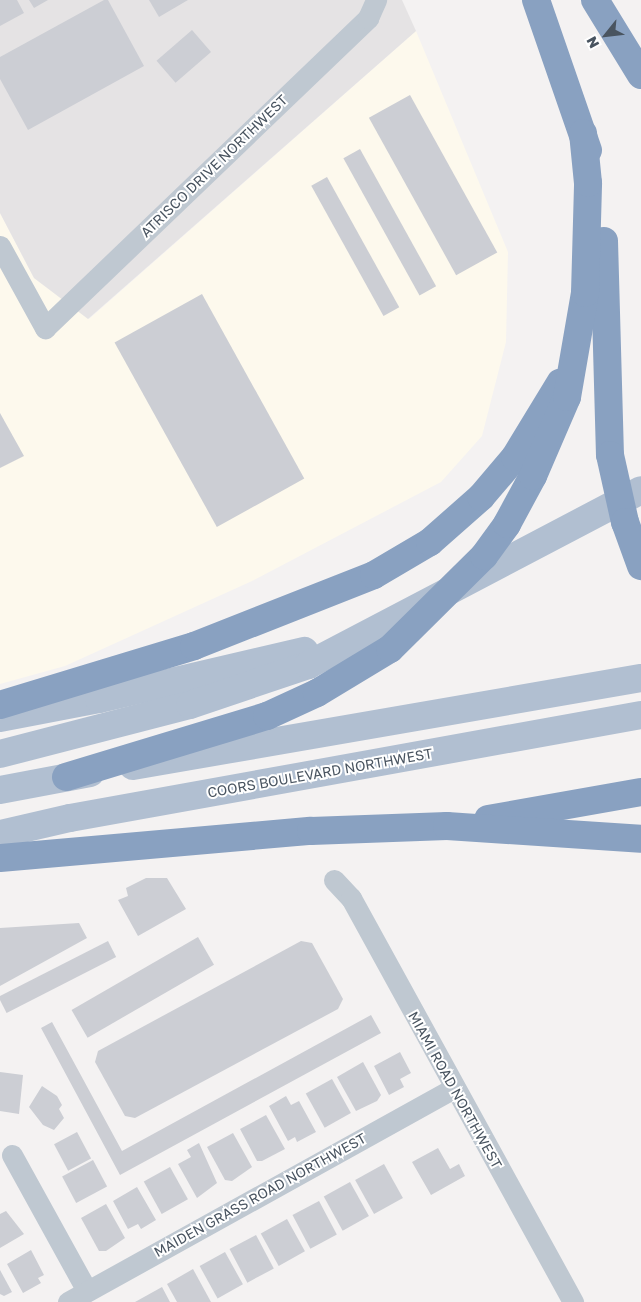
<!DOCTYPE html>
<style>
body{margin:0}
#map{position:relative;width:641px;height:1302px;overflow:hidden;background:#f4f2f2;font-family:"Golos Text",sans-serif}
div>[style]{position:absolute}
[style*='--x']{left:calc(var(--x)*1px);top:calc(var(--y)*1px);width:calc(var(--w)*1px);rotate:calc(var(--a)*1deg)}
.commercial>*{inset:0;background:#fdf9ed}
.education>*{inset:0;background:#e5e3e4}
.building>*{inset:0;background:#ccced4;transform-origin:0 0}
.minor>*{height:21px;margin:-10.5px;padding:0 10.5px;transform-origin:10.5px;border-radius:10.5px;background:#bfc8d1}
.major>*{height:28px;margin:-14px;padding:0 14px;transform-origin:14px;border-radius:14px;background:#b1bfd1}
.highway>*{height:28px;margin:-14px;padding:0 14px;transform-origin:14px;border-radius:14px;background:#89a1c1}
span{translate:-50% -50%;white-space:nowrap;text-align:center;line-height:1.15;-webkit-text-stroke:4px #fff;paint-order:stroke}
.street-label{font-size:14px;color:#495460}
.north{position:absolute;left:581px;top:10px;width:50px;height:50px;-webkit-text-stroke:4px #fff;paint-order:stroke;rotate:241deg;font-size:14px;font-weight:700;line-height:20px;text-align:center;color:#495460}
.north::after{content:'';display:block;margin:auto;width:18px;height:22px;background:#495460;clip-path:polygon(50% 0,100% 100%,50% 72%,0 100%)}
</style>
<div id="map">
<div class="commercial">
<i style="clip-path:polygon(416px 31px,508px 252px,506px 342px,482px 436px,441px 482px,252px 581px,65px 666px,0 684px,0 213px,34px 278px,89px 319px)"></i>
</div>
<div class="education">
<i style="clip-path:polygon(0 0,402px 0,416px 31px,88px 319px,34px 278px,0 213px)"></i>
</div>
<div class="building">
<i style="clip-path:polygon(0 0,17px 0,24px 13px,0 26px)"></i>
<i style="clip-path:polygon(29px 0,48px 0,34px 8px)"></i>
<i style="clip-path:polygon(104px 0,108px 0,144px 66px,28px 130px,0 79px,0 57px)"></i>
<i style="clip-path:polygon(149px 0,188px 0,159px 17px)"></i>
<i style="left:192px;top:30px;width:29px;height:47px;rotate:49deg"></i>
<i style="left:410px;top:95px;width:180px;height:47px;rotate:61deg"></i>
<i style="left:360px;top:149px;width:157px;height:19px;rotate:61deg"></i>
<i style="left:327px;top:177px;width:149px;height:18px;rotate:61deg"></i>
<i style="left:202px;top:294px;width:211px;height:100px;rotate:61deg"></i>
<i style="clip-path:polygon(0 413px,24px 456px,0 468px)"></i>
<i style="clip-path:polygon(146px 878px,167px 878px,186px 909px,138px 936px,118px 900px,128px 896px,126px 888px)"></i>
<i style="clip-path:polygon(79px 923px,87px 938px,0 986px,0 928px)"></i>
<i style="left:198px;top:937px;width:32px;height:146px;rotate:60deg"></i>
<i style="left:108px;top:941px;width:18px;height:123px;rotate:63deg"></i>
<i style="clip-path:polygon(301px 941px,312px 943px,343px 999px,338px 1009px,135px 1118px,125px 1116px,95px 1062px,98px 1051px)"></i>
<i style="clip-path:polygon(371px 1015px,381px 1033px,120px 1175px,41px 1028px,52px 1022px,122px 1151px)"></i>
<i style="clip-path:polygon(400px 1052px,411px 1073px,400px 1079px,404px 1087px,389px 1095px,374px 1066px)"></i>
<i style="clip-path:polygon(363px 1062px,381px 1095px,377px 1101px,356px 1111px,337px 1077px)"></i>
<i style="clip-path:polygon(0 1072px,23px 1075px,19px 1114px,0 1111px)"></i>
<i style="left:332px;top:1079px;width:39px;height:30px;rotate:61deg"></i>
<i style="clip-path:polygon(42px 1086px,57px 1096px,62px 1105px,59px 1109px,64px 1118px,54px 1130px,43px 1125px,29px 1107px)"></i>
<i style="clip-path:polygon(286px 1096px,291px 1105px,299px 1101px,316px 1132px,297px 1142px,295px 1137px,288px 1141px,269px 1106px)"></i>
<i style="clip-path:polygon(266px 1115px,285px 1149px,262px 1161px,257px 1161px,240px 1129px)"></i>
<i style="left:77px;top:1132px;width:30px;height:26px;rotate:62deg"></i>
<i style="clip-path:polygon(233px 1133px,252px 1167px,232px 1181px,225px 1180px,207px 1147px)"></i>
<i style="clip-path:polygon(199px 1143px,217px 1183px,197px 1198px,178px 1164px,191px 1157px,187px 1150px)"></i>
<i style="clip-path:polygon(438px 1148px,450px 1169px,459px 1164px,465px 1176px,431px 1195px,412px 1162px)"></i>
<i style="left:93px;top:1160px;width:30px;height:35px;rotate:62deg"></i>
<i style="left:384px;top:1164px;width:39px;height:33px;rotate:61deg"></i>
<i style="left:170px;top:1167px;width:37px;height:30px;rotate:61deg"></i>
<i style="left:350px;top:1182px;width:39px;height:30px;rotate:61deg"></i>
<i style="clip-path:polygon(137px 1187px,156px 1220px,141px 1229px,138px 1224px,128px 1229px,113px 1201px)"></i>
<i style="left:319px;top:1201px;width:38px;height:30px;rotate:62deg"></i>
<i style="clip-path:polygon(106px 1204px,125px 1238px,106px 1251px,99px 1251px,81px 1218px)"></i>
<i style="clip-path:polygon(6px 1211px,24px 1234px,0 1248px,0 1214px)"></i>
<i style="left:287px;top:1219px;width:37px;height:30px;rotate:61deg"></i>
<i style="left:256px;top:1235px;width:38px;height:30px;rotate:62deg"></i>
<i style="clip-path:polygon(31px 1250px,44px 1275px,38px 1278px,41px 1283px,23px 1293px,7px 1264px)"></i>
<i style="left:225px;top:1252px;width:37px;height:29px;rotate:61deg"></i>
<i style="clip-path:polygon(193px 1269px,211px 1302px,177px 1302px,167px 1284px)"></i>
<i style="clip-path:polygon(0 1270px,12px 1292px,4px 1296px,0 1294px)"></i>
<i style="clip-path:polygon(162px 1287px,170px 1302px,135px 1302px)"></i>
</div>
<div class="minor">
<i style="--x:0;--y:246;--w:94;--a:61.2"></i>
<i style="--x:45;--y:328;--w:448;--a:-43.8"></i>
<i style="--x:368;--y:18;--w:20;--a:-66"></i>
<i style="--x:334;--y:880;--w:25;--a:47"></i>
<i style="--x:351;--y:898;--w:461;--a:61.2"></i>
<i style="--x:12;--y:1155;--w:155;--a:61.1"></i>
<i style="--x:68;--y:1302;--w:440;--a:-29"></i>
</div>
<div class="major">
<i style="--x:0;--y:718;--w:101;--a:-10.9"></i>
<i style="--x:99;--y:699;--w:211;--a:-13.2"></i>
<i style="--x:0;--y:754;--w:196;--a:-14.5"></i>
<i style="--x:190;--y:705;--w:125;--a:-18.7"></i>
<i style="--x:308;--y:665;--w:376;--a:-27.7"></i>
<i style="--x:133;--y:766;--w:516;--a:-9.83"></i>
<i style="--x:0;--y:790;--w:92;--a:-10.7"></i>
<i style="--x:0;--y:834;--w:72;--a:-12.9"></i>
<i style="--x:70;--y:818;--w:580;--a:-10.23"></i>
</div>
<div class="highway">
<i style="--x:536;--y:0;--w:159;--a:70.9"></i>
<i style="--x:595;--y:0;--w:88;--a:58.5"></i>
<i style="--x:604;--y:241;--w:214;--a:88.4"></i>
<i style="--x:610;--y:455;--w:69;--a:77.4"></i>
<i style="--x:625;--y:522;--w:47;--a:70"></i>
<i style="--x:0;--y:705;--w:203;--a:-16.9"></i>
<i style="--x:194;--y:646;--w:193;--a:-21.5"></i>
<i style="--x:374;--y:575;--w:65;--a:-30.5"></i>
<i style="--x:430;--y:542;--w:68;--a:-41.4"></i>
<i style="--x:481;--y:497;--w:52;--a:-49.6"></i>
<i style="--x:515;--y:457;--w:87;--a:-58.7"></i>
<i style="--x:66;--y:777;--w:210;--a:-16.9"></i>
<i style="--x:267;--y:716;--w:55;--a:-24.7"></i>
<i style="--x:317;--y:693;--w:85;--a:-31.1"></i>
<i style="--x:390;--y:649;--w:132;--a:-44.7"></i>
<i style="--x:484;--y:556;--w:39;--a:-54"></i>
<i style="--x:507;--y:524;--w:55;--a:-61.6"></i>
<i style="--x:533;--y:476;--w:86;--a:-66.7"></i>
<i style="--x:567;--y:397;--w:106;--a:-80.2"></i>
<i style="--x:585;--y:293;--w:110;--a:-88.4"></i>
<i style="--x:588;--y:183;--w:50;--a:-95.7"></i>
<i style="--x:488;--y:819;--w:155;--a:-10"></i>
<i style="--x:0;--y:858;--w:312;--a:-5"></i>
<i style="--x:311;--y:831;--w:136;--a:-2.1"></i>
<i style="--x:447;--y:826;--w:194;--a:3.8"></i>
</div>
<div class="street-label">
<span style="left:214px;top:166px;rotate:-44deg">ATRISCO DRIVE NORTHWEST</span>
<span style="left:320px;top:773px;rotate:-10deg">COORS BOULEVARD NORTHWEST</span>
<span style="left:455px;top:1090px;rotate:61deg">MIAMI ROAD NORTHWEST</span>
<span style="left:260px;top:1195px;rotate:-29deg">MAIDEN GRASS ROAD NORTHWEST</span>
</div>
<div class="north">N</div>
</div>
